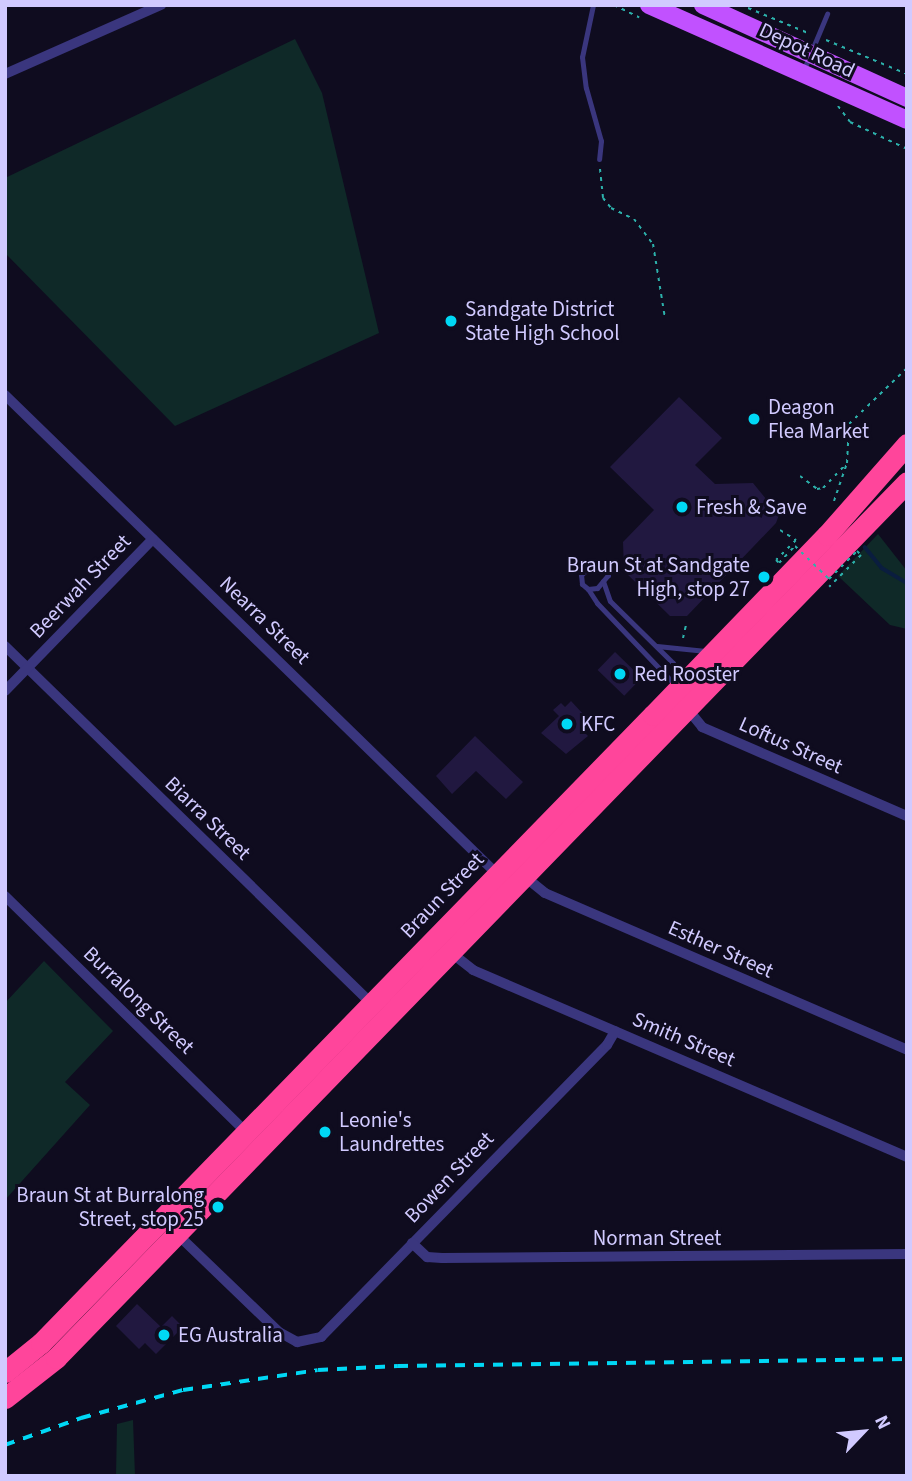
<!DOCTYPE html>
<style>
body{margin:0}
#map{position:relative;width:912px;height:1481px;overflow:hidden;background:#0f0c1f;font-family:"Source Sans 3",sans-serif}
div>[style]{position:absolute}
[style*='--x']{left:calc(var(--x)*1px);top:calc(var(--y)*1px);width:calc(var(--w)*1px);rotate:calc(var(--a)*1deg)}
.green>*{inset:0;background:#0f2928}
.stream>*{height:3.5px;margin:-1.75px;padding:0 1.75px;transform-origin:1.75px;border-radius:1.75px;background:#0a1d3f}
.building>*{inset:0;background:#211840;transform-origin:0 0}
.path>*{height:2px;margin-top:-1px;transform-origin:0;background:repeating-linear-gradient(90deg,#2cb1ab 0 3.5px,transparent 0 8.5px)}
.lane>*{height:5px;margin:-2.5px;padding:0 2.5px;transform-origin:2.5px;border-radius:2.5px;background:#3a367e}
.street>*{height:10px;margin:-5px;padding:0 5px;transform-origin:5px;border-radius:5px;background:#3a367e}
.primary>*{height:18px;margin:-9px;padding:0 9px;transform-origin:9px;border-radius:9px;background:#c151ff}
.highway>*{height:21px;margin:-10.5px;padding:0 10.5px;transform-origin:10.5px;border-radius:10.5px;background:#ff459b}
.rail>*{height:3.5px;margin-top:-1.75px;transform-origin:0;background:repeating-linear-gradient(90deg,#00d8f5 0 10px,transparent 0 19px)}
.path-bridge>*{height:2px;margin-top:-1px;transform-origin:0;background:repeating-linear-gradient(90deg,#2cb1ab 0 3.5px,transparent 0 8.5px)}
.dots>*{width:19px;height:19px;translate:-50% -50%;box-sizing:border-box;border:4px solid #0f0c1f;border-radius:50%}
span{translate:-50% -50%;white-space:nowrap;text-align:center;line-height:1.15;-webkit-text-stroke:6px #0f0c1f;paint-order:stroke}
.street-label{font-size:21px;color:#d1caff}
.poi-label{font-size:21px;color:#d1caff}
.left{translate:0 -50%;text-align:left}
.right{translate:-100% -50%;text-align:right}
.frame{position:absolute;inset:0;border:7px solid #d1caff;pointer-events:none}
.north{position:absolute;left:828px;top:1397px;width:70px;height:70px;-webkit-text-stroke:5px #0f0c1f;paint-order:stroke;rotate:64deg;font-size:19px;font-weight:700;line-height:28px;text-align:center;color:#d1caff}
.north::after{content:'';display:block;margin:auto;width:24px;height:32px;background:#d1caff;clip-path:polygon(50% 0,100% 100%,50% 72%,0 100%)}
</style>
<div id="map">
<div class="green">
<i style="clip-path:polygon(295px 39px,322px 93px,379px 333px,175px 426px,5px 253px,5px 178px)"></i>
<i style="clip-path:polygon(878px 534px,907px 571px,907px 629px,890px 625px,838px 576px)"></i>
<i style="clip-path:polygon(44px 961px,113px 1031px,65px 1082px,90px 1105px,5px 1200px,5px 1003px)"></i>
<i style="clip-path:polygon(133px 1420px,135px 1476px,116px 1476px,117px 1424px)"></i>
</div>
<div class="stream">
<i style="--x:865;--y:547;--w:27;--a:51"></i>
<i style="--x:882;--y:568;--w:29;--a:31"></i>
</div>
<div class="building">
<i style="clip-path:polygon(679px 397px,722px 438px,695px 465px,715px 484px,753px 483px,779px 515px,776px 523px,687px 616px,670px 616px,624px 571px,623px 542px,654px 510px,610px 467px)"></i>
<i style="left:615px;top:652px;width:37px;height:25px;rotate:44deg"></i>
<i style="clip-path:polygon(571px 701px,585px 716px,580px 721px,588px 728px,584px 732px,588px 736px,566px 754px,541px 733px,559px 716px,553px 710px,561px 703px,565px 707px)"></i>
<i style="clip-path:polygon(475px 736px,523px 782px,506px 799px,476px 771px,452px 794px,436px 776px)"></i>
<i style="clip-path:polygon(137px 1304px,161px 1327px,172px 1316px,183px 1327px,156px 1354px,145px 1343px,139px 1349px,116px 1326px)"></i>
</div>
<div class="path">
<i style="--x:614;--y:5;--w:28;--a:26"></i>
<i style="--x:748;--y:8;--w:65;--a:22.6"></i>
<i style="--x:826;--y:40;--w:88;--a:22.8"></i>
<i style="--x:838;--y:106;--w:20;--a:53"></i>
<i style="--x:850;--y:122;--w:63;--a:25.3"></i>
<i style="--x:600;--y:169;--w:29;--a:84"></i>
<i style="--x:603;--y:198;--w:13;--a:51"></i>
<i style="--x:611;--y:208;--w:25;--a:26"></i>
<i style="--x:634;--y:219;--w:31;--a:53"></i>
<i style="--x:653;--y:244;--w:75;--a:80.8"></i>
<i style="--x:800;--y:476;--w:21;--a:37"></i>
<i style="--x:817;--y:489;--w:6;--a:-9"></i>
<i style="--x:823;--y:488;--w:33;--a:-46"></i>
<i style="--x:834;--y:501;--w:40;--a:-71.1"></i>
<i style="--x:847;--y:463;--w:39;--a:-87"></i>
<i style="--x:849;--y:424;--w:81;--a:-44"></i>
<i style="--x:780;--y:530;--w:19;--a:32"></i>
<i style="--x:683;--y:638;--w:13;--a:-77"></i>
</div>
<div class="lane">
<i style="--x:593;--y:5;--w:53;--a:101.9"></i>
<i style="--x:582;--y:57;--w:31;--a:83"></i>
<i style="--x:586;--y:88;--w:55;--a:74.2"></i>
<i style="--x:601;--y:141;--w:18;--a:96"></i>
<i style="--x:804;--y:69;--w:60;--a:-67.3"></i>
<i style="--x:596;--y:561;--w:8;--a:14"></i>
<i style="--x:604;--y:563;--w:13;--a:72"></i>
<i style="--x:608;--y:575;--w:17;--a:130"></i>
<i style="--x:597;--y:588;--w:9;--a:174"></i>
<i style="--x:588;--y:589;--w:8;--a:-140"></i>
<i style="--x:582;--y:584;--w:9;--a:-96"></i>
<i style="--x:581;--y:575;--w:21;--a:-43"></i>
<i style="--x:603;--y:581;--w:21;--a:71"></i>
<i style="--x:610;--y:601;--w:88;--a:44.5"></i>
<i style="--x:673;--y:663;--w:20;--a:75"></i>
<i style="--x:588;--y:589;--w:17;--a:57"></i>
<i style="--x:597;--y:603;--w:115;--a:46.4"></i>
<i style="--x:657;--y:646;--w:49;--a:5.8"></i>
</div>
<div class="street">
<i style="--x:5;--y:74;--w:171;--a:-23.9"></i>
<i style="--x:5;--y:395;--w:687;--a:44.23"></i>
<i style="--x:5;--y:646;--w:516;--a:44.29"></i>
<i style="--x:5;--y:691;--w:212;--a:-45.8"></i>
<i style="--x:686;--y:707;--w:26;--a:51"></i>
<i style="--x:702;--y:727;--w:223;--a:23.5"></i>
<i style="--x:524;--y:876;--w:27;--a:39"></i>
<i style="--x:545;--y:893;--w:395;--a:23.4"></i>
<i style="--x:5;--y:896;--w:337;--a:44.4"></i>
<i style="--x:449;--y:951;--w:31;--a:38"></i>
<i style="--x:473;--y:970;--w:473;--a:23.3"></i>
<i style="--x:176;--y:1233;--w:143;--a:43.9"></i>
<i style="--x:279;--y:1332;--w:21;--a:29"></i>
<i style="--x:297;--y:1342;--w:25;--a:-12"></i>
<i style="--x:321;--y:1337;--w:409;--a:-45.6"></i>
<i style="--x:607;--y:1045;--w:16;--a:-60"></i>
<i style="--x:412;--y:1243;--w:21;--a:43"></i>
<i style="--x:427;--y:1257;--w:15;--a:4"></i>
<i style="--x:442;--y:1258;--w:465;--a:-0.5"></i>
</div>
<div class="primary">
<i style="--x:649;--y:5;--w:282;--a:24"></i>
<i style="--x:703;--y:5;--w:224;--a:24.5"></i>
</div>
<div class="highway">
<i style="--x:5;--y:1372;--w:46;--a:-38.9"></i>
<i style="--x:41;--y:1343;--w:877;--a:-45.74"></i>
<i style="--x:653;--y:715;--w:250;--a:-46"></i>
<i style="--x:827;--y:535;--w:121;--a:-48.7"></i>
<i style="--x:5;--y:1398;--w:65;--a:-38.1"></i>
<i style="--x:56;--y:1358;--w:1221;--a:-45.83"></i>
</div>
<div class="rail">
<i style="--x:5;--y:1445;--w:81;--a:-19.6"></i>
<i style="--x:81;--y:1418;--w:106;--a:-15.4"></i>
<i style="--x:183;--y:1390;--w:136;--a:-8.4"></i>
<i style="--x:318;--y:1370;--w:80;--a:-2.9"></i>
<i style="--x:398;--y:1366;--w:509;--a:-0.79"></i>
</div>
<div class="path-bridge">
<i style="--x:796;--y:540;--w:28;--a:135"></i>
<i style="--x:776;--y:560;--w:4;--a:45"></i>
<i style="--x:779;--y:563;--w:23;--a:-47"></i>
<i style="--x:795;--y:546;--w:47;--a:44.1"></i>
<i style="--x:829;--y:579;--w:40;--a:-45"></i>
<i style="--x:857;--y:551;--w:6;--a:45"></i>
<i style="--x:861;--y:555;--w:45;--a:135"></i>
</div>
<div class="dots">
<i style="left:451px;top:321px;background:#00d8f5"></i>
<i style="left:754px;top:419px;background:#00d8f5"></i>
<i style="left:682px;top:507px;background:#00d8f5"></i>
<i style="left:764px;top:577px;background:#00d8f5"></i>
<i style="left:620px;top:674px;background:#00d8f5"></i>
<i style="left:567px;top:724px;background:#00d8f5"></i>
<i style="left:325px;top:1132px;background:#00d8f5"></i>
<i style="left:218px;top:1207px;background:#00d8f5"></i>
<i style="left:164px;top:1335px;background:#00d8f5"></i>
</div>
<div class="street-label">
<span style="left:807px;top:50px;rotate:25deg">Depot Road</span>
<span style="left:80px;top:586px;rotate:-46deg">Beerwah Street</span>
<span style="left:265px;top:620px;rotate:44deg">Nearra Street</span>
<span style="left:791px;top:745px;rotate:24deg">Loftus Street</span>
<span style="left:208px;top:818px;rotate:44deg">Biarra Street</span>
<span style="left:442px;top:895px;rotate:-46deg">Braun Street</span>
<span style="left:721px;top:949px;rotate:24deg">Esther Street</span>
<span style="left:139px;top:1000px;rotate:44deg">Burralong Street</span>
<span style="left:684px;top:1039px;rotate:23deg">Smith Street</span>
<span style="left:449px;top:1177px;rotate:-46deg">Bowen Street</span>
<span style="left:657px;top:1238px">Norman Street</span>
</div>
<div class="poi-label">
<span class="left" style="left:465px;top:321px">Sandgate District<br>State High School</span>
<span class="left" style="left:768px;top:419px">Deagon<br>Flea Market</span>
<span class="left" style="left:696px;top:507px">Fresh &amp; Save</span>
<span class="right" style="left:750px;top:577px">Braun St at Sandgate<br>High, stop 27</span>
<span class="left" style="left:634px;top:674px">Red Rooster</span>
<span class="left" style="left:581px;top:724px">KFC</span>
<span class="left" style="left:339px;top:1132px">Leonie's<br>Laundrettes</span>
<span class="right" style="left:204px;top:1207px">Braun St at Burralong<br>Street, stop 25</span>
<span class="left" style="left:178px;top:1335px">EG Australia</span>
</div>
<div class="frame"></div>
<div class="north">N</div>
</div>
